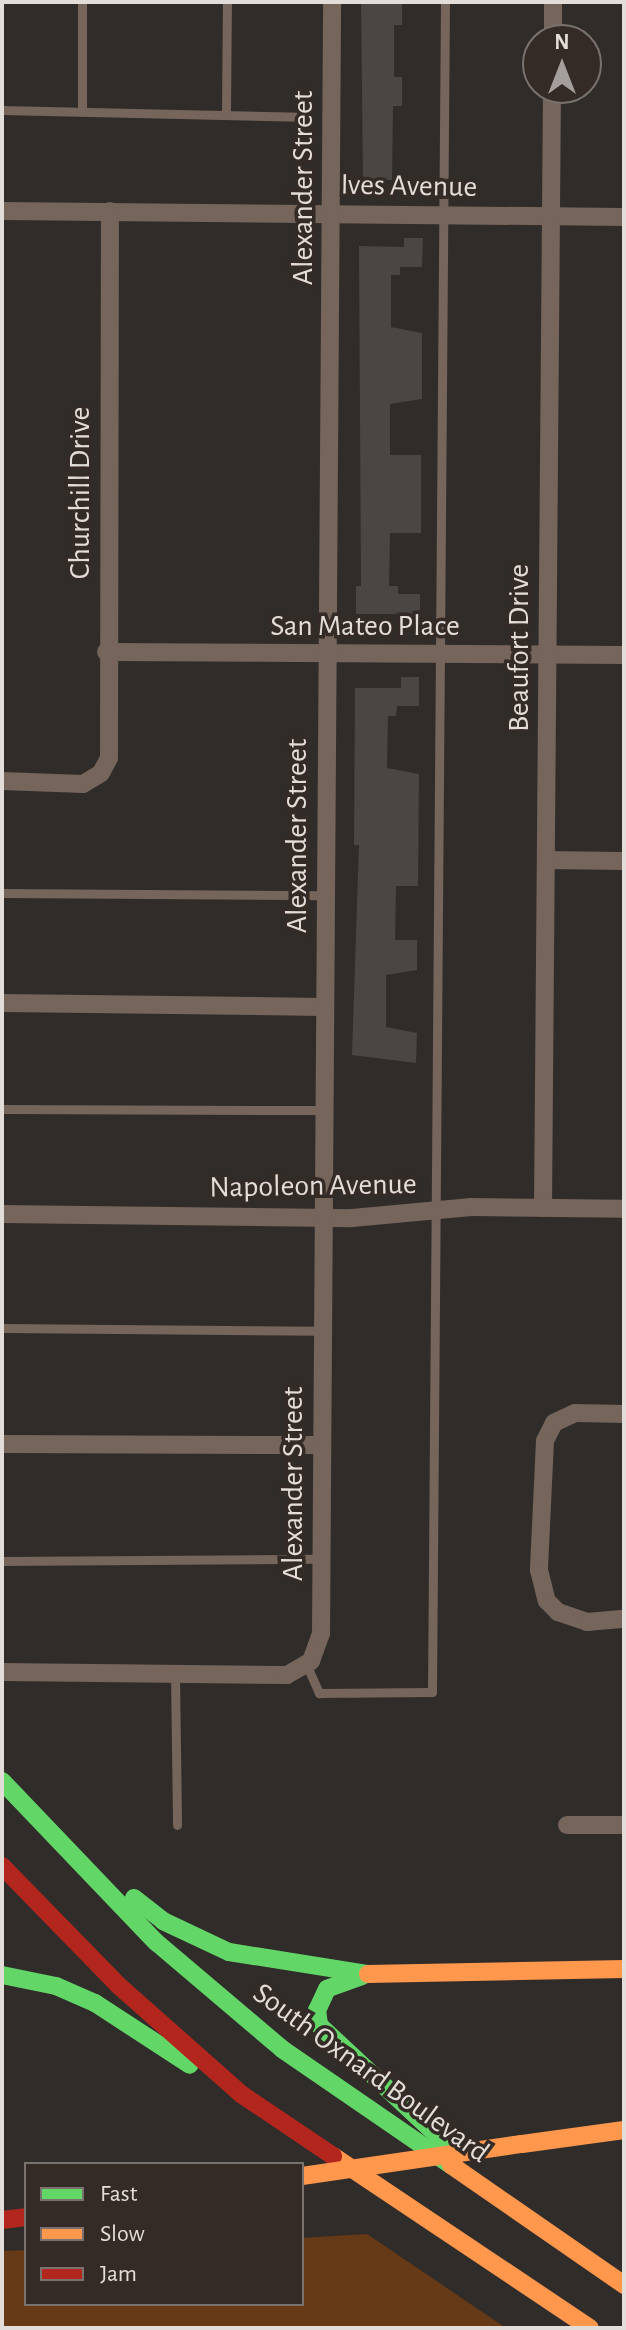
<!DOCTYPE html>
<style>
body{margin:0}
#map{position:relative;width:626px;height:2330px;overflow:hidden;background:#302c2a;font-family:"Alegreya Sans",sans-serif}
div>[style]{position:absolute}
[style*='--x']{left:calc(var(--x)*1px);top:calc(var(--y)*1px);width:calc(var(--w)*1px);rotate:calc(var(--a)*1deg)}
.green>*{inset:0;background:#663917}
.building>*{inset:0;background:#4a4644}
.lane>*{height:9px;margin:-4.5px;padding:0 4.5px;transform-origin:4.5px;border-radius:4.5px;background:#75655a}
.street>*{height:18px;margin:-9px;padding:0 9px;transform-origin:9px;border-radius:9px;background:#75655a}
.fast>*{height:18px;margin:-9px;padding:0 9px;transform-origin:9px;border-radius:9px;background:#63d668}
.slow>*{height:18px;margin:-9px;padding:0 9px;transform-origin:9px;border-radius:9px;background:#ff974d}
.jam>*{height:18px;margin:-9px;padding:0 9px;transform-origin:9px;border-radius:9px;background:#b3261e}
.slow-bridge>*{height:18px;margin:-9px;padding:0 9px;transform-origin:9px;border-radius:9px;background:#ff974d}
span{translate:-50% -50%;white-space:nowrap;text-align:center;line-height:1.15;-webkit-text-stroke:7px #342b26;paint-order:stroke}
.street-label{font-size:30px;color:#e3ddda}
.frame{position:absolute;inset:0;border:4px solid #e3ddda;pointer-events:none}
.legend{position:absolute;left:24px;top:2162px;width:280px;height:144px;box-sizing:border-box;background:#342b26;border:2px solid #7a726e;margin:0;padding:10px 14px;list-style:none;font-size:24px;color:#e3ddda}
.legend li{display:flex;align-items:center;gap:16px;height:40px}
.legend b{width:40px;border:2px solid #7a726e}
.north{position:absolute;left:522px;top:24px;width:80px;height:80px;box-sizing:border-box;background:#342b26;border:2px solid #7a726e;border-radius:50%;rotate:0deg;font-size:22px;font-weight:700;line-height:32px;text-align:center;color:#e3ddda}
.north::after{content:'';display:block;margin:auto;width:28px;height:36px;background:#a49f9c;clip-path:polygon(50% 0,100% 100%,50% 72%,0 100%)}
</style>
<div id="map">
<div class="green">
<i style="clip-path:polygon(367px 2234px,506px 2328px,2px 2328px,2px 2251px,26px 2250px,26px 2304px,302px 2304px,302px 2238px)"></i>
</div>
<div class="building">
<i style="clip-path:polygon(361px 2px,402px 2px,402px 25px,394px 25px,394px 77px,402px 77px,402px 106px,393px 106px,392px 180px,363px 180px)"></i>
<i style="clip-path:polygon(404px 238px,423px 238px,422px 267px,400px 267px,400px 275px,391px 275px,391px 327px,422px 333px,422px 399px,390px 404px,390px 455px,421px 455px,421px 533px,390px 533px,389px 586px,398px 586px,398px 594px,420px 594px,420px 623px,401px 623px,401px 614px,356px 614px,356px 586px,361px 586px,359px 246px,404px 247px)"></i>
<i style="clip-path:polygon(401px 677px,419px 677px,419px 706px,397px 706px,396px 716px,388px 716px,387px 768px,419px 774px,418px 886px,396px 886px,395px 940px,417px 940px,417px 970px,386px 975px,386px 1027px,417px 1033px,416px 1063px,352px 1055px,359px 845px,354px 845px,355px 688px,401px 688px)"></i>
</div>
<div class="lane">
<i style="--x:82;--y:2;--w:109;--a:90"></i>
<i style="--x:2;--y:110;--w:298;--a:1.3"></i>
<i style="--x:226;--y:111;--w:109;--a:-89.5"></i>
<i style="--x:2;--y:893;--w:323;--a:0.4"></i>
<i style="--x:2;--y:1109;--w:321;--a:0.2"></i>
<i style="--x:2;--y:1328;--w:319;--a:0.5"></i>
<i style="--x:2;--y:1561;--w:319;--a:-0.4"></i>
<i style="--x:307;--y:1666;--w:30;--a:66"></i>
<i style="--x:319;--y:1693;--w:113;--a:-0.5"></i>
<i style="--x:432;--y:1692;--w:1690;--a:-89.56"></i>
<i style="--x:175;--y:1676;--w:149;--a:89.2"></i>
</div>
<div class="street">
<i style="--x:553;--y:40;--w:38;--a:-90"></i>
<i style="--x:2;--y:211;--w:622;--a:0.55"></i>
<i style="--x:106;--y:652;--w:518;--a:0.33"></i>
<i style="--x:2;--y:781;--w:81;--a:2.1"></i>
<i style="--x:83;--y:784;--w:21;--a:-31"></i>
<i style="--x:101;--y:773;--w:17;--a:-62"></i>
<i style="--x:109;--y:758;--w:547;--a:-89.9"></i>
<i style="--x:546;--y:860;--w:78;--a:0.7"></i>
<i style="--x:2;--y:1003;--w:322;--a:0.7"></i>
<i style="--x:543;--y:1208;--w:1120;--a:-89.54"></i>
<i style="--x:2;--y:1214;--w:350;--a:0.7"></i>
<i style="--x:352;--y:1218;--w:120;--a:-5.3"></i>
<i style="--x:471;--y:1207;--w:153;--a:0.7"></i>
<i style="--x:624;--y:1414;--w:49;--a:-178.8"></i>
<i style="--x:575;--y:1413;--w:23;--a:155"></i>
<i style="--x:554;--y:1423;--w:20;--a:117"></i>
<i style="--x:545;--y:1441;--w:129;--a:92.7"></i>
<i style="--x:539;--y:1570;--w:32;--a:76"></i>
<i style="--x:547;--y:1601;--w:16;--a:45"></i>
<i style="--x:558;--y:1612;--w:31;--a:19"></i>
<i style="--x:587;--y:1622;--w:37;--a:-5"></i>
<i style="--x:2;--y:1444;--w:318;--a:0.2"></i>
<i style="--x:2;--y:1672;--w:285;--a:0.6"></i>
<i style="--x:287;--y:1675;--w:28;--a:-30"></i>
<i style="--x:311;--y:1661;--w:29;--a:-70"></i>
<i style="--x:321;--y:1634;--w:1632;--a:-89.61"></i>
<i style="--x:567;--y:1825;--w:57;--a:0"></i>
</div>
<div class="fast">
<i style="--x:2;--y:1781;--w:223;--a:46.3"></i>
<i style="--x:156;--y:1942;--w:165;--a:40.3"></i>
<i style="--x:282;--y:2049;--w:205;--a:34.5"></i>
<i style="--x:134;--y:1898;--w:37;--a:38"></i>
<i style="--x:163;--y:1921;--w:73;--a:25.2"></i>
<i style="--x:229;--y:1952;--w:141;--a:9"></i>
<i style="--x:2;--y:1975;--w:55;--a:11.5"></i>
<i style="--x:56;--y:1986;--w:43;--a:23.6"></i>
<i style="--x:95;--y:2003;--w:113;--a:33.1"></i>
<i style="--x:362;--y:1976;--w:37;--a:160"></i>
<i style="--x:327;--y:1989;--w:23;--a:115"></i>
<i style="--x:317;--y:2010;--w:15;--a:82"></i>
<i style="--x:319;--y:2025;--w:182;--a:43"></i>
</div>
<div class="slow">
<i style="--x:368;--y:1974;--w:256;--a:-1.1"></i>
<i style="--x:522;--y:2144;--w:103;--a:-7.8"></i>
<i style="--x:333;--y:2156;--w:309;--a:33.8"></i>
<i style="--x:451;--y:2165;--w:211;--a:34.7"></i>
</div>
<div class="jam">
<i style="--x:2;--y:1866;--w:166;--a:45.7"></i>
<i style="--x:118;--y:1985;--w:164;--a:41.5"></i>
<i style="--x:241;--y:2094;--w:111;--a:34"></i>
<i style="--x:2;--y:2220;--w:24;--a:-7"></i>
</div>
<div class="slow-bridge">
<i style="--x:302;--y:2176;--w:222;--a:-8.3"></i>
</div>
<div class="street-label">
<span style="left:409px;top:186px;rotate:1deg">Ives Avenue</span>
<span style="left:303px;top:188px;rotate:-90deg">Alexander Street</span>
<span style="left:80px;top:493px;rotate:-90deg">Churchill Drive</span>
<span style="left:365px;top:626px">San Mateo Place</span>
<span style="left:519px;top:648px;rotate:-90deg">Beaufort Drive</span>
<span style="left:297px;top:836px;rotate:-90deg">Alexander Street</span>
<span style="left:313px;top:1186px;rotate:-1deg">Napoleon Avenue</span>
<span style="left:293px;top:1484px;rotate:-90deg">Alexander Street</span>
<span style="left:371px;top:2073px;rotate:36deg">South Oxnard Boulevard</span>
</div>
<div class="frame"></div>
<ul class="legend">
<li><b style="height:10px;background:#63d668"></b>Fast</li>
<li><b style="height:10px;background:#ff974d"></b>Slow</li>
<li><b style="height:10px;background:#b3261e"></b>Jam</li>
</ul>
<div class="north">N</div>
</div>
